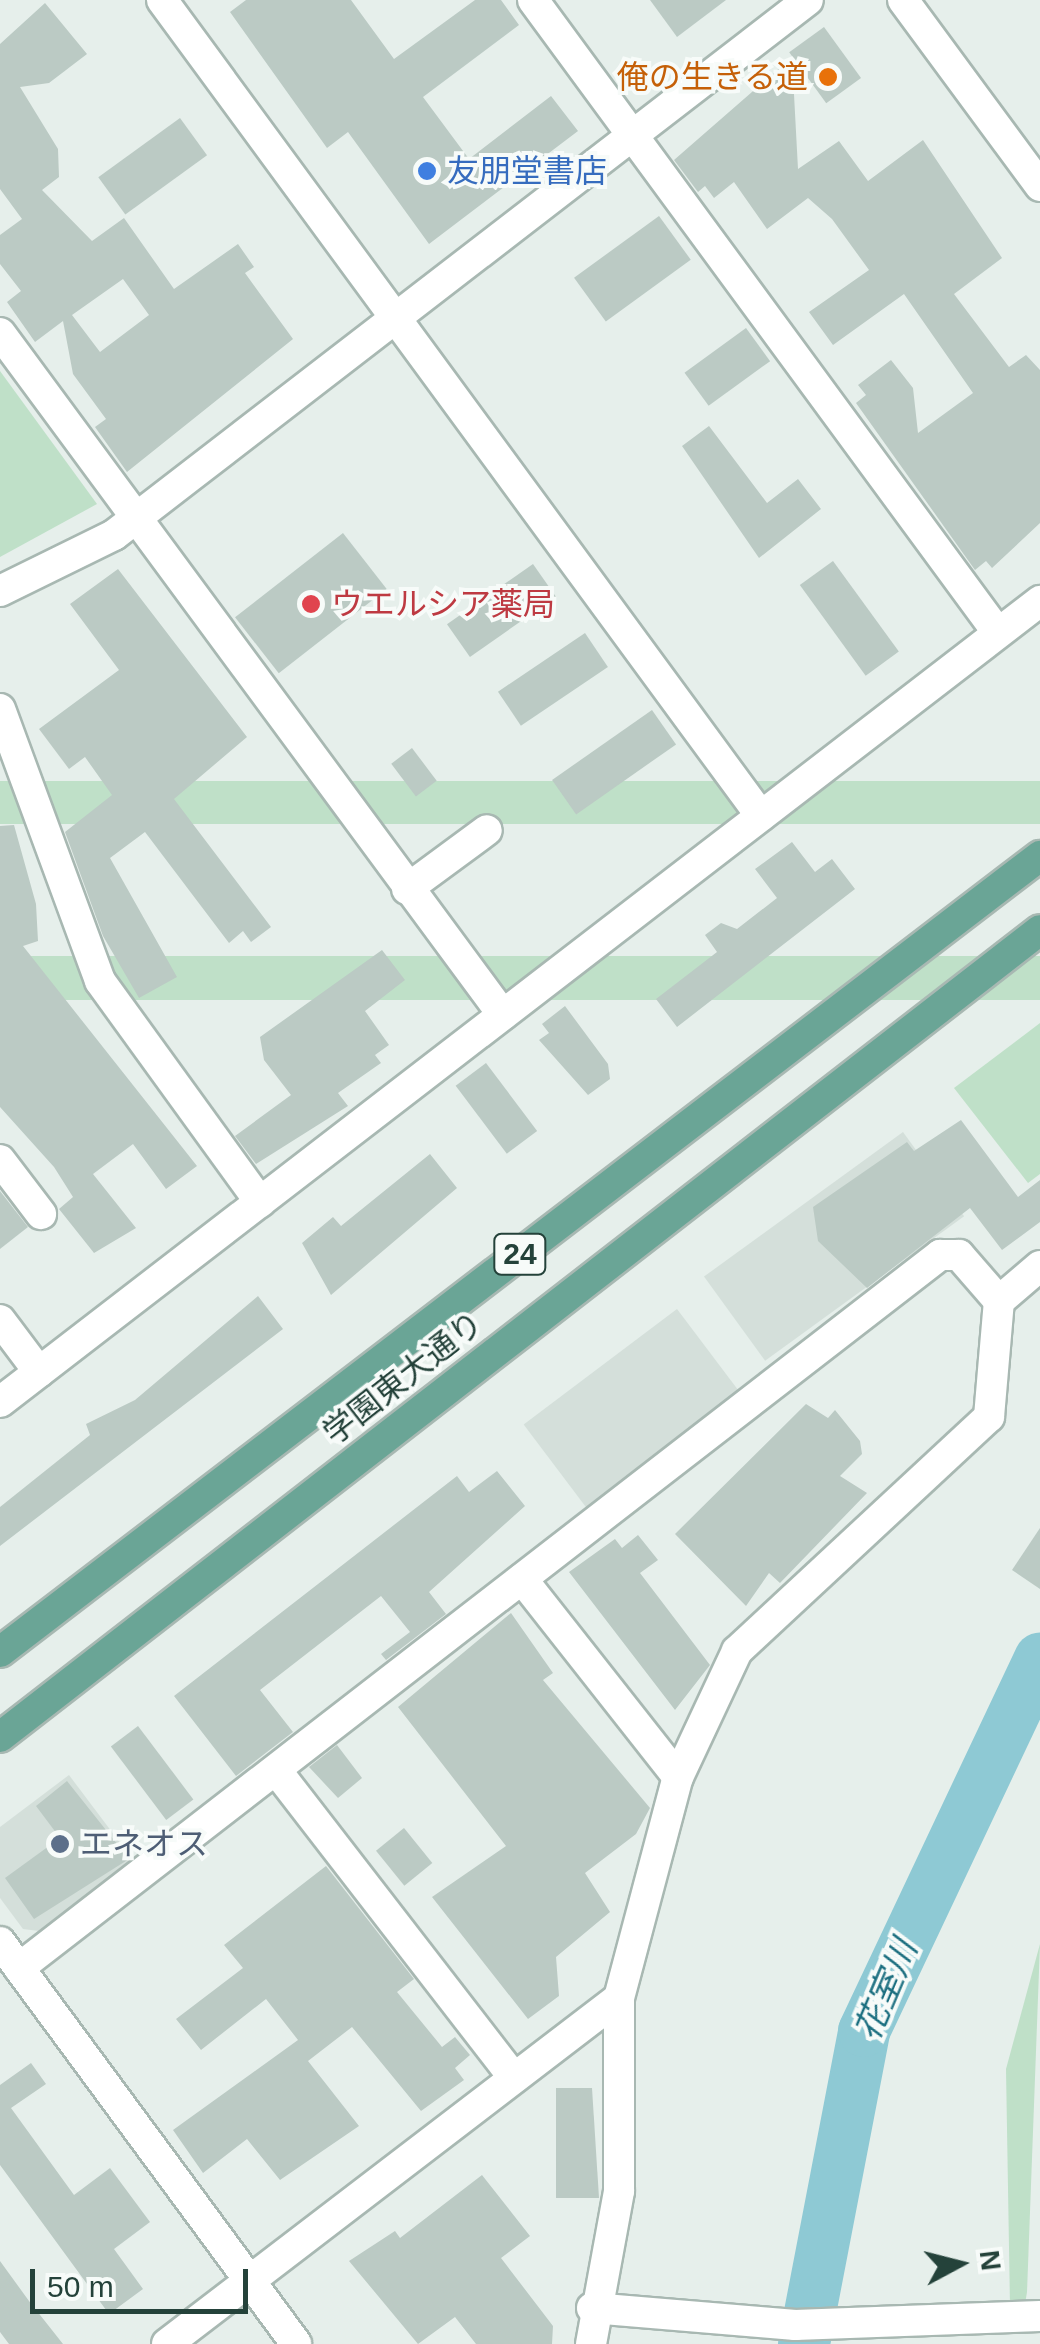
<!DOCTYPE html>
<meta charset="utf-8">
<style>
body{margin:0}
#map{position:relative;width:1040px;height:2344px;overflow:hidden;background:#e6efeb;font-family:Helvetica,"Noto Sans JP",sans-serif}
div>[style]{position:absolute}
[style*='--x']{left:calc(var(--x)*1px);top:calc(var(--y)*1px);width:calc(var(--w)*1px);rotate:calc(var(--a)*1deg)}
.built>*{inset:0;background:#d4dfda;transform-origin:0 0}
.green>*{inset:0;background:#bfe0c8;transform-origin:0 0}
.river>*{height:52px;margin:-26px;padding:0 26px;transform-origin:26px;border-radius:26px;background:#8ec9d4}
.building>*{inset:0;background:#bbcac4;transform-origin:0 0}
.roads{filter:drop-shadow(2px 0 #a8b8b2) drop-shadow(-2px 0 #a8b8b2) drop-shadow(0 2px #a8b8b2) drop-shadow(0 -2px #a8b8b2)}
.minor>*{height:30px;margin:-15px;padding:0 15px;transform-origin:15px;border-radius:15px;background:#fff}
.major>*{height:30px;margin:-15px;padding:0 15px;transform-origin:15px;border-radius:15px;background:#6aa596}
.dots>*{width:28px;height:28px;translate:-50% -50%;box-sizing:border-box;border:5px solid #f7fbf9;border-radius:50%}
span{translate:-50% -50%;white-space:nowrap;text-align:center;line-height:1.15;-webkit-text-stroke:8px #f7fbf9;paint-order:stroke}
.shield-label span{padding:2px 8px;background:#f7fbf9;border:2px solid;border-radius:8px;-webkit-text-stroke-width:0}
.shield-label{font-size:30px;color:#24423a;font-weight:700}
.food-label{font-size:32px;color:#c56008}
.right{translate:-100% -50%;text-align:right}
.shop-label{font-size:32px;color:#366cbe}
.left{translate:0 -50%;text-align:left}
.health-label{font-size:32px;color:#be3a42}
.street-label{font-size:32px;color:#24423a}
.service-label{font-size:32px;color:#4e5e75}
.water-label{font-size:35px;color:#1c6f80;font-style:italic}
.north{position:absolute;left:910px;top:2214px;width:100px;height:100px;-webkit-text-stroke:8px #f7fbf9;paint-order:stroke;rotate:83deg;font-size:28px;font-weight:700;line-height:40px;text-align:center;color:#24423a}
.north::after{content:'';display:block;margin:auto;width:35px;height:45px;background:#24423a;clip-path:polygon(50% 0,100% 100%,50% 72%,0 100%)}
.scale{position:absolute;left:30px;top:2269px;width:218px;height:45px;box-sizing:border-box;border:5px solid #24423a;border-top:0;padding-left:12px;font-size:30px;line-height:35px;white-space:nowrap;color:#24423a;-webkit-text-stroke:8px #f7fbf9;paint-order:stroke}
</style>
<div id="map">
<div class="built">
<i style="left:903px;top:1132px;width:104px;height:246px;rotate:54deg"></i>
<i style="left:677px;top:1309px;width:104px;height:192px;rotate:53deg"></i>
<i style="clip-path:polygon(69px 1775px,133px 1860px,39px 1931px,23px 1929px,0 1898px,0 1827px)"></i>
</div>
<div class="green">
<i style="clip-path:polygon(0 371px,97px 504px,0 557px)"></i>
<i style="left:1040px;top:781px;width:43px;height:1313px;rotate:90deg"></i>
<i style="left:1040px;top:956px;width:44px;height:1313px;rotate:90deg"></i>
<i style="clip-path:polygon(1040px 1023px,1040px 1174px,1028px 1183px,954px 1088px)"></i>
<i style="clip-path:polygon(1040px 1944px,1027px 2292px,1025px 2304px,1010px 2306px,1006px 2069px)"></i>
</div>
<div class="river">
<i style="--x:804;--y:2344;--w:319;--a:-79.1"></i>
<i style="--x:864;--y:2031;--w:412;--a:-64.7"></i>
</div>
<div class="building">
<i style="clip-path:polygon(246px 0,351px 0,394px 59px,475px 0,501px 0,519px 25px,423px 97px,469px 159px,551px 96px,578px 131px,429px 244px,348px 132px,327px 148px,230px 12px)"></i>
<i style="clip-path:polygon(650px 0,726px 0,677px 37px)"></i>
<i style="clip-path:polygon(evenodd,45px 3px,87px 54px,49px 83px,20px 87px,58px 149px,59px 177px,42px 190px,92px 241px,124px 218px,174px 289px,238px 244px,254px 267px,245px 273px,293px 339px,127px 472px,95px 427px,106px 419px,73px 374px,63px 321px,35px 342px,7px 302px,21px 291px,0 264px,0 235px,22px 219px,0 189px,0 44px,45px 3px,123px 279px,149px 315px,100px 352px,72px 315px,123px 279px)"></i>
<i style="left:824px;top:27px;width:63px;height:43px;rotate:54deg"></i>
<i style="clip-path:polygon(792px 57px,798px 169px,839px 141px,868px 181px,923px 140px,1002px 258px,954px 294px,1009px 367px,1026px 355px,1040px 370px,1040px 523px,992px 568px,986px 561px,975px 570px,856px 403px,866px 395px,858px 385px,891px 360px,913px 388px,918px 433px,973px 393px,904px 294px,833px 345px,809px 312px,869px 270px,832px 219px,808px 198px,767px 229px,734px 182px,714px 198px,705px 186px,698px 192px,674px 160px)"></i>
<i style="left:180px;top:118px;width:46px;height:101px;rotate:54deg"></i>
<i style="left:659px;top:216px;width:54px;height:105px;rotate:54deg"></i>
<i style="left:746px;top:328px;width:41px;height:76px;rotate:54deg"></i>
<i style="clip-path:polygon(709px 426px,767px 503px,798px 479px,821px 509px,759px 558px,682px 446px)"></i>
<i style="left:343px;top:533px;width:71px;height:137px;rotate:52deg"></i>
<i style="left:833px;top:561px;width:112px;height:41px;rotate:54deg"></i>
<i style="left:533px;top:564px;width:40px;height:105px;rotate:55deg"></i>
<i style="clip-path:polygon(118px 569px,247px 737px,174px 799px,271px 927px,251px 942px,243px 931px,229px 943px,145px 832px,110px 858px,177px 977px,139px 998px,103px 936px,65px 832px,112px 795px,85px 757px,69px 769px,39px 729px,119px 670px,70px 604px)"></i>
<i style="left:585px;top:633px;width:41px;height:105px;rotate:56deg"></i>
<i style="left:652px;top:710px;width:42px;height:122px;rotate:55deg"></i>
<i style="left:412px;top:748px;width:41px;height:26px;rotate:53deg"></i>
<i style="clip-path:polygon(14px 825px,36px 904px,38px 941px,23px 946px,197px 1166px,166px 1189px,133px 1144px,93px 1174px,136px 1228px,94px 1253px,59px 1209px,73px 1197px,54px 1167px,0 1107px,0 826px)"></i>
<i style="clip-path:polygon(792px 842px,815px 872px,832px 859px,855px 889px,677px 1027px,656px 999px,717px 952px,705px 935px,721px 923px,737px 929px,777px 898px,755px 869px)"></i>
<i style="clip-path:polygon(382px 950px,405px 980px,365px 1011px,389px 1045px,375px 1055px,381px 1063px,338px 1093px,348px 1106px,256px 1164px,235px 1136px,291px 1095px,264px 1060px,260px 1037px)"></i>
<i style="clip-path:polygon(565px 1006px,608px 1064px,610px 1079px,588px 1095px,539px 1040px,549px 1033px,542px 1024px)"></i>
<i style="left:486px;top:1063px;width:85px;height:38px;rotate:53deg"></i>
<i style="clip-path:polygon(961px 1120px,1018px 1197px,1040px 1180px,1040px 1222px,1002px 1250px,970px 1208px,867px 1288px,818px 1241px,813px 1207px,907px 1142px,914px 1151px)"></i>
<i style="clip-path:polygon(430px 1154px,457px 1188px,331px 1295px,302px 1243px,333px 1217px,341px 1226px)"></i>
<i style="clip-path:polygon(0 1191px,28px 1227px,0 1249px)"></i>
<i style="clip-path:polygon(258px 1296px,283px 1329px,0 1546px,0 1507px,90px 1435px,86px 1424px,135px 1400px)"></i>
<i style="clip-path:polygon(806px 1404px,828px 1418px,835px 1410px,860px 1441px,862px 1454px,840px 1476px,867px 1493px,780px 1583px,769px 1573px,746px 1606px,675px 1534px)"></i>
<i style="clip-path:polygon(497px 1471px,525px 1506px,429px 1592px,446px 1614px,386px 1660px,381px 1654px,410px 1632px,381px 1596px,260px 1690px,293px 1732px,236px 1776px,174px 1696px,457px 1476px,469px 1492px)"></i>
<i style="clip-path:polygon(1040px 1528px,1040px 1589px,1012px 1570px)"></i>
<i style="clip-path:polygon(638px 1535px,658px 1560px,640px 1573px,710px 1665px,675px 1710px,569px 1572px,615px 1539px,622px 1548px)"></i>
<i style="clip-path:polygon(511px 1613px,553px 1673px,543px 1680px,650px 1808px,636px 1834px,585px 1873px,610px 1912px,556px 1957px,559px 1996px,528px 2019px,432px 1897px,506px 1846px,398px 1707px)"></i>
<i style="left:138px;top:1726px;width:92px;height:34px;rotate:53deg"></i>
<i style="clip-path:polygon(337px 1745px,362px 1778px,338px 1798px,309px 1767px)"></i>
<i style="clip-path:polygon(67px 1781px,129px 1859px,34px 1919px,5px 1878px,60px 1838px,36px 1806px)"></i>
<i style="left:404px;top:1828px;width:45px;height:36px;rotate:51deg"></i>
<i style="clip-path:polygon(326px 1866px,414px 1979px,397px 1992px,442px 2047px,455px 2037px,470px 2055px,455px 2068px,464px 2080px,421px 2111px,352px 2027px,308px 2061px,359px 2126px,280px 2180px,247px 2139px,203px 2173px,173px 2130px,298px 2040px,266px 1999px,201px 2050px,176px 2019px,243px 1968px,224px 1945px)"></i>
<i style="clip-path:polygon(31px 2063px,46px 2084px,11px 2108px,74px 2195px,110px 2168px,150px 2222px,114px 2249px,143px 2289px,109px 2314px,0 2165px,0 2085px)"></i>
<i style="clip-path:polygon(556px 2088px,592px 2088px,599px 2198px,556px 2198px)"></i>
<i style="clip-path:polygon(482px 2175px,530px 2236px,501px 2258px,553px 2326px,552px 2344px,476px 2344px,455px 2317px,418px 2344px,349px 2261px,395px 2231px,400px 2238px)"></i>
<i style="clip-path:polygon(0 2261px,29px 2301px,63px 2344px,9px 2344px,0 2332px)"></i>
</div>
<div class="roads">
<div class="minor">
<i style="--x:162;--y:0;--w:1012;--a:53.72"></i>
<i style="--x:533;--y:0;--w:785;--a:53.7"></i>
<i style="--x:903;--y:0;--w:231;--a:53.6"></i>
<i style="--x:0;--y:333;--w:847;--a:53.59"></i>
<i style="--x:0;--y:591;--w:127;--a:-26.2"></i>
<i style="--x:114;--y:535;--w:876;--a:-37.63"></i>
<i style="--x:0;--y:709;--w:290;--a:69.8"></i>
<i style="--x:100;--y:981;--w:273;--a:54.1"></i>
<i style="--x:407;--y:889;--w:99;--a:-36.4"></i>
<i style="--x:0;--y:1160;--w:68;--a:52.8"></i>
<i style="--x:0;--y:1320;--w:65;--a:53.1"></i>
<i style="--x:0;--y:1402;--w:1313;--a:-37.6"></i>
<i style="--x:522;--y:1579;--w:252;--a:51.8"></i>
<i style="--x:276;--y:1770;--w:389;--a:52.3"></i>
<i style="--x:0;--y:1942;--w:499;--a:53.6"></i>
<i style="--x:19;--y:1968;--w:1165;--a:-37.75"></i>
<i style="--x:940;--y:1255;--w:19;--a:0"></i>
<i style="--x:959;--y:1255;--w:61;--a:49"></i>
<i style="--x:592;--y:2308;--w:204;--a:4.8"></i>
<i style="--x:795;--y:2325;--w:245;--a:-2.1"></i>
<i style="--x:167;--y:2344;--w:569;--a:-37.43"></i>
<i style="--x:591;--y:2344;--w:156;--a:-79.6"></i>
<i style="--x:619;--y:2191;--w:193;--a:-90"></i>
<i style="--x:619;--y:1998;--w:229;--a:-75.1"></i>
<i style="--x:678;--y:1777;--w:139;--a:-64.9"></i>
<i style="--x:737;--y:1651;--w:344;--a:-42.9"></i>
<i style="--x:989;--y:1417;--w:116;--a:-85.1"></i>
<i style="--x:999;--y:1301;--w:54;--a:-40.5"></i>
</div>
<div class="major">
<i style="--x:0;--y:1652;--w:1310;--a:-37.43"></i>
<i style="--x:0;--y:1737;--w:1316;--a:-37.81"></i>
</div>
</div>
<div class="dots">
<i style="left:828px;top:77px;background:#e8710a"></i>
<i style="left:427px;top:171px;background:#3f7fe0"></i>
<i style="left:311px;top:604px;background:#e0444e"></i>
<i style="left:60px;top:1844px;background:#5c6f8a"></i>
</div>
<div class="shield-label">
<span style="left:520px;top:1254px">24</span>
</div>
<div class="food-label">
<span class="right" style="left:808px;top:77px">俺の生きる道</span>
</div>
<div class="shop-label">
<span class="left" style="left:447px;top:171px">友朋堂書店</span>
</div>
<div class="health-label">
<span class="left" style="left:331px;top:604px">ウエルシア薬局</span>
</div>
<div class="street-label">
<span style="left:403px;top:1378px;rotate:-38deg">学園東大通り</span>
</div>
<div class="service-label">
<span class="left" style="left:80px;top:1844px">エネオス</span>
</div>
<div class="water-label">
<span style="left:886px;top:1990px;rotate:-67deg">花室川</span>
</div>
<div class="north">N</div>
<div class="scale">50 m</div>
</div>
